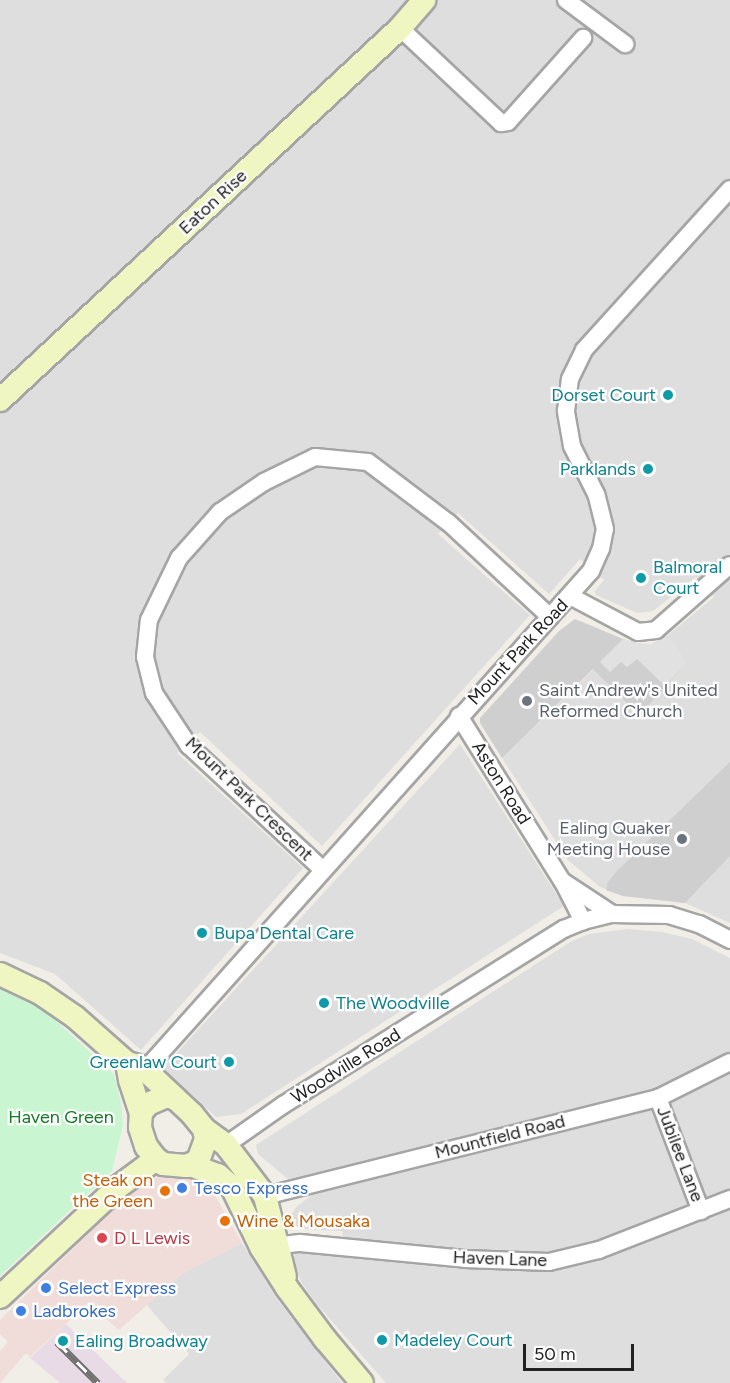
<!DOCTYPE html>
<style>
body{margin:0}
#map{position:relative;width:730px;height:1383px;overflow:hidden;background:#f1eee8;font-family:Figtree,sans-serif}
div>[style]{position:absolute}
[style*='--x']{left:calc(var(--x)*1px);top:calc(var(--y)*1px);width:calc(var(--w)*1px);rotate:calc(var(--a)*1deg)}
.residential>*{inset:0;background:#dfdede}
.commercial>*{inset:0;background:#f0dcd9}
.industrial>*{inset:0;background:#e9dbe5}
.religious>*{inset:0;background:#cfcfcf}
.park>*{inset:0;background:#c9f6d1}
.parking>*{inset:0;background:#e1e1e1}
.roads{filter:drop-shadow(2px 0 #a5a5a5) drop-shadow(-2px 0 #a5a5a5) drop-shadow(0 2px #a5a5a5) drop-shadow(0 -2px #a5a5a5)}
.street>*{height:16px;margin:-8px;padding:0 8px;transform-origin:8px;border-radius:8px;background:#fff}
.secondary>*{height:22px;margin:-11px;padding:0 11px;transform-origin:11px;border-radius:11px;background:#eff6c1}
.rail>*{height:7px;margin-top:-3.5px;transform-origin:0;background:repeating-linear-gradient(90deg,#fff 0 14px,#6f6f6f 0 28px);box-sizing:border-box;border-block:2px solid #6f6f6f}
.dots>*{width:16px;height:16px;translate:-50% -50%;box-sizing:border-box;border:3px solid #fff;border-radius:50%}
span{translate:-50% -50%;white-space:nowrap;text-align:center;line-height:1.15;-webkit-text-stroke:4.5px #fff;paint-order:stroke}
.street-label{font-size:18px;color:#212121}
.culture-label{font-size:18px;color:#0d838f}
.right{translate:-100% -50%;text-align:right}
.left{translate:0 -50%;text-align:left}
.worship-label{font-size:18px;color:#5b616d}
.park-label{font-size:18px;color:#137a25}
.food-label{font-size:18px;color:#c56008}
.shop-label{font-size:18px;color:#366cbe}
.health-label{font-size:18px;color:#be3a42}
.scale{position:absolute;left:523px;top:1344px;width:111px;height:27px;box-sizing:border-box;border:3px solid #212121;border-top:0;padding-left:8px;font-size:18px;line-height:21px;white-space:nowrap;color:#212121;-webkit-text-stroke:4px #fff;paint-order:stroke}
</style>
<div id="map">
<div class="residential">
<i style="clip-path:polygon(0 0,730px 0,730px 923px,685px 903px,623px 896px,600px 887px,568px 860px,502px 758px,594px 669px,638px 716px,687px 662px,668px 635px,714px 597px,696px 577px,653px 611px,637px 613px,596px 595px,595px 591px,604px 580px,580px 559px,549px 594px,458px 513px,438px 534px,530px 615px,322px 846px,200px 732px,177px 753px,303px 868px,141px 1050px,55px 974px,0 953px)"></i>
<i style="clip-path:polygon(460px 744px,564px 906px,241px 1114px,216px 1117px,163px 1068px)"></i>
<i style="clip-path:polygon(627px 929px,662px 932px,692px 939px,730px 958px,730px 1383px,386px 1383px,316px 1303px,301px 1282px,293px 1261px,297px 1248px,345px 1252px,342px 1231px,300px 1229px,288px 1219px,297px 1206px,322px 1188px,319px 1174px,288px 1179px,258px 1154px,256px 1145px,570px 942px,589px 934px)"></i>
<i style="clip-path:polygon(242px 1243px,277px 1299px,342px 1383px,167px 1383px,163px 1380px,189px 1354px,146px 1304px,182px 1274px)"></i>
</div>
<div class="commercial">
<i style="clip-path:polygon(169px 1173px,206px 1180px,242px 1243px,182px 1274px,119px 1330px,88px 1303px,30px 1357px,26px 1353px,0 1383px,0 1351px,8px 1342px,0 1334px,0 1320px,138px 1185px)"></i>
</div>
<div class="industrial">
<i style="clip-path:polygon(66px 1324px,127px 1383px,60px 1383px,30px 1358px)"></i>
</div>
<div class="religious">
<i style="clip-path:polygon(575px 619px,628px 641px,642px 644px,652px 644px,668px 635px,687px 662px,639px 716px,593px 669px,502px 758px,480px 723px,480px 718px,559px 631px)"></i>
<i style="clip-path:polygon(730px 762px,730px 856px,685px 903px,623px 896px,606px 890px,608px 882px,616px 872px)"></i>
</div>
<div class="park">
<i style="clip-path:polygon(0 988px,43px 1009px,114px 1074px,121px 1103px,123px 1125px,112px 1171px,0 1276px)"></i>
</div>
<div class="parking">
<i style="clip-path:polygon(668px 635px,687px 662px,665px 686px,637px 659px,627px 667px,621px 662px,610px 672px,600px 662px,623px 639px,642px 644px,652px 644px)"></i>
</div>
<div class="roads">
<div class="street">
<i style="--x:566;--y:0;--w:74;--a:36.7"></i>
<i style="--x:400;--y:28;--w:139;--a:43.2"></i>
<i style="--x:501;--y:123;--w:7;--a:-8"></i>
<i style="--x:508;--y:122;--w:113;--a:-48.2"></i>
<i style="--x:570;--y:596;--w:77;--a:27.9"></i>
<i style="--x:638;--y:632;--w:18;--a:-6"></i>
<i style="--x:656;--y:630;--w:98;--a:-41.3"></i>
<i style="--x:459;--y:716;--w:195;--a:58"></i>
<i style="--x:562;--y:881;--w:60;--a:33.4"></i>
<i style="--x:323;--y:870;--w:183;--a:-137.2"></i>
<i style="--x:189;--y:746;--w:64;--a:-123.4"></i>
<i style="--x:154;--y:693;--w:37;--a:-104"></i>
<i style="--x:145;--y:657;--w:37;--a:-84"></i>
<i style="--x:149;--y:620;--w:69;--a:-64.2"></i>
<i style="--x:179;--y:558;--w:62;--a:-48.3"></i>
<i style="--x:220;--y:512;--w:53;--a:-34.3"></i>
<i style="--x:264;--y:482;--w:57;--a:-26.1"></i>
<i style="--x:315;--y:457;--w:53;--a:5.4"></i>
<i style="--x:368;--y:462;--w:101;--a:37"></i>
<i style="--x:449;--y:523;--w:138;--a:42.9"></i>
<i style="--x:564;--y:884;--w:42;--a:62.8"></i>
<i style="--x:145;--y:1070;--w:669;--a:-48.21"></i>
<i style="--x:591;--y:571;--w:24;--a:-66"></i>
<i style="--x:601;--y:549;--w:20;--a:-79"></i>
<i style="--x:605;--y:529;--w:36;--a:-104"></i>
<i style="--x:596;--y:494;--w:54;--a:-116.6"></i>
<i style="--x:572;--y:446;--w:36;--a:-100"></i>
<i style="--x:566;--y:411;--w:32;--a:-83"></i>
<i style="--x:570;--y:379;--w:32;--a:-64"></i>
<i style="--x:584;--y:350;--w:217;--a:-47.8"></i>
<i style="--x:658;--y:1098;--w:121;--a:69.2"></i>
<i style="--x:226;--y:1145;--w:70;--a:-35.1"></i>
<i style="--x:283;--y:1105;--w:332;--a:-32.1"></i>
<i style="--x:564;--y:929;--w:21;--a:-23"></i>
<i style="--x:583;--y:921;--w:30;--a:-14"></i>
<i style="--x:612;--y:914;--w:57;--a:1"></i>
<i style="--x:669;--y:915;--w:31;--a:17"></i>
<i style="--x:699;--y:924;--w:35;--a:27"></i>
<i style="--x:265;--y:1196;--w:405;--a:-14"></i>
<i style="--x:658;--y:1098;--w:80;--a:-26.6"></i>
<i style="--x:266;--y:1247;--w:34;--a:-7"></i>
<i style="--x:300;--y:1243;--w:166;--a:5.5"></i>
<i style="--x:465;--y:1259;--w:84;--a:2"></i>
<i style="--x:549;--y:1262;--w:51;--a:-13.5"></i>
<i style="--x:599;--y:1250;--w:141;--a:-21.3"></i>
</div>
<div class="secondary">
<i style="--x:0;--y:400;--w:546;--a:-42.92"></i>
<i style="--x:400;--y:28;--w:37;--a:-49"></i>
<i style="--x:0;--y:974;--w:44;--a:25.4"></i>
<i style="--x:40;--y:993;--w:42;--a:34.4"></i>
<i style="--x:75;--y:1017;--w:69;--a:41.5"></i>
<i style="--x:127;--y:1063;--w:16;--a:15"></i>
<i style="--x:142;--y:1067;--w:69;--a:43.2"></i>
<i style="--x:192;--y:1114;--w:19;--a:51"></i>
<i style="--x:204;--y:1129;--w:10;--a:79"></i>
<i style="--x:206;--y:1139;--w:23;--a:110"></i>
<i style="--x:198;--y:1161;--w:13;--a:157"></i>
<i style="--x:186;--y:1166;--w:23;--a:-175"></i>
<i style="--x:163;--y:1164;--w:9;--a:-144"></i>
<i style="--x:156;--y:1159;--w:16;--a:-128"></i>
<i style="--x:146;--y:1146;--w:20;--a:-108"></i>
<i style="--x:140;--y:1127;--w:14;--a:-86"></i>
<i style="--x:141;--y:1113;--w:11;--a:-52"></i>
<i style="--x:148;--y:1104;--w:21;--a:-23"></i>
<i style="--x:167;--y:1096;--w:9;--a:18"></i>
<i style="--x:127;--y:1063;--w:17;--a:80"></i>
<i style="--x:130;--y:1080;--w:35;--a:72"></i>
<i style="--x:204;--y:1129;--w:27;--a:36"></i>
<i style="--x:226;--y:1145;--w:64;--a:52.6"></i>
<i style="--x:265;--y:1196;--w:83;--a:76.1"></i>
<i style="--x:190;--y:1165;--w:30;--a:20"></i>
<i style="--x:218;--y:1175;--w:18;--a:41"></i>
<i style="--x:232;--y:1187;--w:67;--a:64.2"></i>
<i style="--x:261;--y:1247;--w:49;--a:57.6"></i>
<i style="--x:287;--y:1288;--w:64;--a:53.3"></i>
<i style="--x:325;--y:1339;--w:57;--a:49.9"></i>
<i style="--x:0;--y:1297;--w:161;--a:-43"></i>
<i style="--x:118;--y:1187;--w:47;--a:-36.4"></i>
</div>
</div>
<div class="rail">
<i style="--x:57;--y:1342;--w:58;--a:45"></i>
</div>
<div class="dots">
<i style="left:668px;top:395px;background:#0f9aa8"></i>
<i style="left:648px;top:469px;background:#0f9aa8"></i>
<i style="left:641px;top:578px;background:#0f9aa8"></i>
<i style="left:527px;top:701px;background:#6b7280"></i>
<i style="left:682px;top:839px;background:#6b7280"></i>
<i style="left:202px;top:933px;background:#0f9aa8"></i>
<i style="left:324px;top:1003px;background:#0f9aa8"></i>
<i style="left:229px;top:1062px;background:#0f9aa8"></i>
<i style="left:182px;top:1188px;background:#3f7fe0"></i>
<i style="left:165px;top:1191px;background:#e8710a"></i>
<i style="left:225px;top:1221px;background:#e8710a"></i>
<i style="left:102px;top:1238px;background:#e0444e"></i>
<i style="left:46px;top:1288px;background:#3f7fe0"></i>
<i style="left:21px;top:1311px;background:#3f7fe0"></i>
<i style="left:382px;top:1340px;background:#0f9aa8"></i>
<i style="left:63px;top:1341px;background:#0f9aa8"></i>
</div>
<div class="street-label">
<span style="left:213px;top:202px;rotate:-43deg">Eaton Rise</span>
<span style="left:518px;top:652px;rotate:-47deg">Mount Park Road</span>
<span style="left:501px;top:783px;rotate:58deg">Aston Road</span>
<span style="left:249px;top:799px;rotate:44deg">Mount Park Crescent</span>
<span style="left:346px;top:1066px;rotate:-32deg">Woodville Road</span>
<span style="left:500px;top:1137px;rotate:-14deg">Mountfield Road</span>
<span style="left:680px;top:1154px;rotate:69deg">Jubilee Lane</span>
<span style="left:500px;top:1259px;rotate:2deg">Haven Lane</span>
</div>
<div class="culture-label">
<span class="right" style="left:656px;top:395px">Dorset Court</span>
<span class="right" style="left:636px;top:469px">Parklands</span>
<span class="left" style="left:653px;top:578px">Balmoral<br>Court</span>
<span class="left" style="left:214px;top:933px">Bupa Dental Care</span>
<span class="left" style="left:336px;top:1003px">The Woodville</span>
<span class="right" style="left:217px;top:1062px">Greenlaw Court</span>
<span class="left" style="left:394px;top:1340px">Madeley Court</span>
<span class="left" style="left:75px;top:1341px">Ealing Broadway</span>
</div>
<div class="worship-label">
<span class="left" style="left:539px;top:701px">Saint Andrew's United<br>Reformed Church</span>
<span class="right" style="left:670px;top:839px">Ealing Quaker<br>Meeting House</span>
</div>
<div class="park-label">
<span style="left:61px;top:1117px">Haven Green</span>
</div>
<div class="food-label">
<span class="right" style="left:153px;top:1191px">Steak on<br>the Green</span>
<span class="left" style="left:237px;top:1221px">Wine &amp; Mousaka</span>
</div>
<div class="shop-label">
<span class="left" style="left:194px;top:1188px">Tesco Express</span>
<span class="left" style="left:58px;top:1288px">Select Express</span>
<span class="left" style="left:33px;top:1311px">Ladbrokes</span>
</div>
<div class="health-label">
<span class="left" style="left:114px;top:1238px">D L Lewis</span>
</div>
<div class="scale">50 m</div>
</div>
